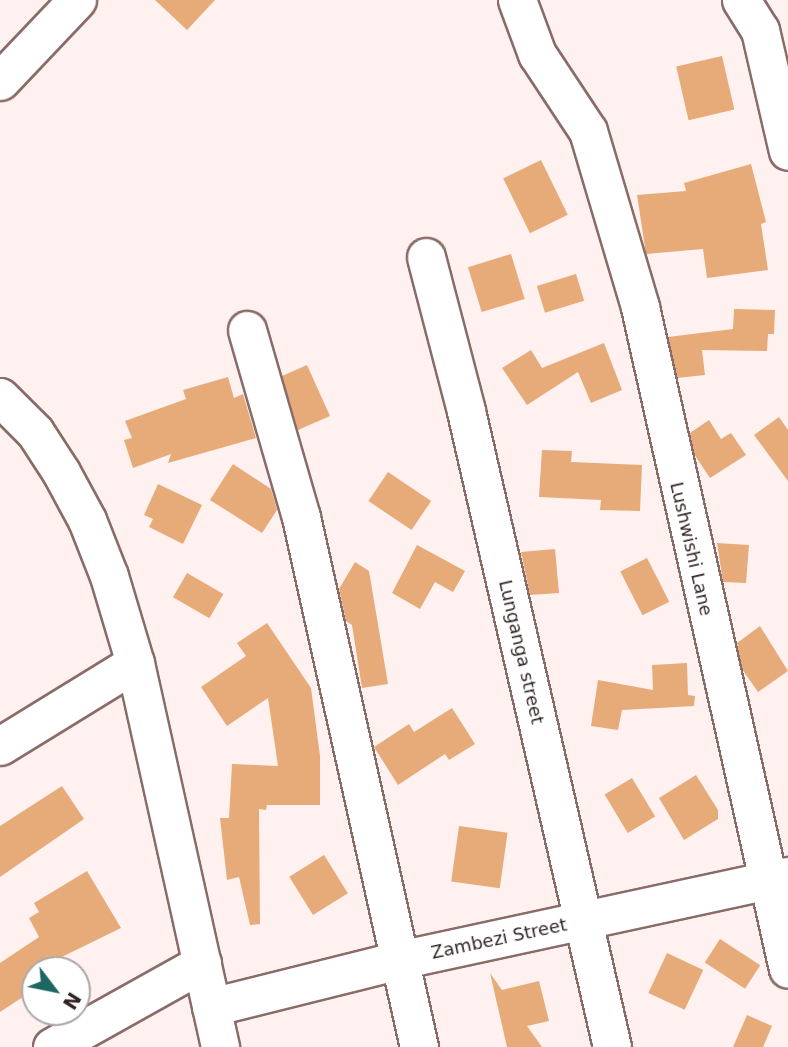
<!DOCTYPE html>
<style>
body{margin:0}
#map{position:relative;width:788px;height:1047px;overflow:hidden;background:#fef1ef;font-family:"DejaVu Sans",sans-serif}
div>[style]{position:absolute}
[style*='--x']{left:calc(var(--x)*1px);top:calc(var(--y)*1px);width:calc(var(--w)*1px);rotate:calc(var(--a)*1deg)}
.building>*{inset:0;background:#e7ab79;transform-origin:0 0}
.roads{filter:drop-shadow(2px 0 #896c68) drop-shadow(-2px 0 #896c68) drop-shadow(0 2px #896c68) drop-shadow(0 -2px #896c68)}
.minor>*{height:37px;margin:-18.5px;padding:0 18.5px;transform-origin:18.5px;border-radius:18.5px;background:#fff}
span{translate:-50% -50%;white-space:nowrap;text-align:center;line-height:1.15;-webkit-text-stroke:5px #fff;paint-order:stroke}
.street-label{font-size:18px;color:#322524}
.north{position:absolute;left:21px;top:956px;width:70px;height:70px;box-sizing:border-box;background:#fff;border:2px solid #ada8a7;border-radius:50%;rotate:122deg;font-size:19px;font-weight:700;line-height:28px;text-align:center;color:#322524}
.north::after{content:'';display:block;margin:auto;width:24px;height:32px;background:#1a6763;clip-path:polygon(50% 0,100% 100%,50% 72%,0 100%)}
</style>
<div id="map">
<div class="building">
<i style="clip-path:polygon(155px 0,215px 0,187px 30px)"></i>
<i style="left:722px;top:56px;width:55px;height:47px;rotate:77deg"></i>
<i style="left:541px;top:160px;width:61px;height:42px;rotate:64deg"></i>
<i style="clip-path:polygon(751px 164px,766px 222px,761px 224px,768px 270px,707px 278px,703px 249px,646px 254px,637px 195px,686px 191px,684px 183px)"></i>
<i style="left:511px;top:254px;width:47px;height:45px;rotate:73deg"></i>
<i style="left:576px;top:274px;width:28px;height:41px;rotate:73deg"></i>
<i style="clip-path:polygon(734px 309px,775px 310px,774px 334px,768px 334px,767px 351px,702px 350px,705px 375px,677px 378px,668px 337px,733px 329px)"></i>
<i style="clip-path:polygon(604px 343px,622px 390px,591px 403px,578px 372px,527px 405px,502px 368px,531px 350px,542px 368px)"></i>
<i style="clip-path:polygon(307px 365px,330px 416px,298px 430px,282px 376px)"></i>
<i style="clip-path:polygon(228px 377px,234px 398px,243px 394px,256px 438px,168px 463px,171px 454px,133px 468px,124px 440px,132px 438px,125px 421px,186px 399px,183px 390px)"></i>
<i style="clip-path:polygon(779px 417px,788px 430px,788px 481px,754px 435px)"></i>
<i style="clip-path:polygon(709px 420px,721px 439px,731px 433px,746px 455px,710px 478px,694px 454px,690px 433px)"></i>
<i style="clip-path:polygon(542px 450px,572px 451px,571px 462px,642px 465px,640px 511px,600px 510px,601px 500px,539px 497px)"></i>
<i style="clip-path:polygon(233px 464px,271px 489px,277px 510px,262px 533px,210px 500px)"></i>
<i style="left:388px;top:472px;width:52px;height:35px;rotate:34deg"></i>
<i style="clip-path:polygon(158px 484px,202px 505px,183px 544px,149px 527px,153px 519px,144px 515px)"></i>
<i style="clip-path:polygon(717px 543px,749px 545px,746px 583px,723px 582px)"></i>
<i style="clip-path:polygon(417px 545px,465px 571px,453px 592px,435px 582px,420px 609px,392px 593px)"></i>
<i style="clip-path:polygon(555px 549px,559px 593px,530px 595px,521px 552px)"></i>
<i style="left:647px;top:558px;width:49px;height:30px;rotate:63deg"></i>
<i style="clip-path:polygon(355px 562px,369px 571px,388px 684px,362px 688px,352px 625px,346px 621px,339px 589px)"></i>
<i style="left:187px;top:573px;width:42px;height:28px;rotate:30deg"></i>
<i style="clip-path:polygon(267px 623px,311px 688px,320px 756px,320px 805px,267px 805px,266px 810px,259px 809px,260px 924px,250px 925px,239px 877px,227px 880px,220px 818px,229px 818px,232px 764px,278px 766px,268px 698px,227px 726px,201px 687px,246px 656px,237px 643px)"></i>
<i style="clip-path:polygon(760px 626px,788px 671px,758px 692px,742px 669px,737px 643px)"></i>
<i style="clip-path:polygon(687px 663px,688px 695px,695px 696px,694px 706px,622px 710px,618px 730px,591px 726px,598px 680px,653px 690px,652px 665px)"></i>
<i style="clip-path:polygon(452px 708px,475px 744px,449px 760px,445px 754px,398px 785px,374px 747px,409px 724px,414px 732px)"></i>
<i style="clip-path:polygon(696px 775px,718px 810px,718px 819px,684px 840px,659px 798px)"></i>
<i style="left:632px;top:778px;width:45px;height:32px;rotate:59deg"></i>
<i style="clip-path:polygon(62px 786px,84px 819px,0 877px,0 826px)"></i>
<i style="left:459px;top:826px;width:49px;height:56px;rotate:8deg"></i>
<i style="left:324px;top:855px;width:45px;height:41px;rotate:58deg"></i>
<i style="clip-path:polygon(87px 871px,121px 928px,35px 970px,35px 989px,0 1012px,0 963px,39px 937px,29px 918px,39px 912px,34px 903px)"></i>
<i style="left:720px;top:939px;width:48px;height:28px;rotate:33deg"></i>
<i style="left:667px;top:953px;width:40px;height:44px;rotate:25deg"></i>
<i style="clip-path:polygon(490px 973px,502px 990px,539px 981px,549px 1021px,527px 1026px,542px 1047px,507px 1047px)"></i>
<i style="clip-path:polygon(747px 1015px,772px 1026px,763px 1047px,733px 1047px)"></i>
</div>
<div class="roads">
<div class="minor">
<i style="--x:517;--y:0;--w:58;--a:69.7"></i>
<i style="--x:537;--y:54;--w:92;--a:56.5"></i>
<i style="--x:588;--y:131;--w:184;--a:73.5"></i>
<i style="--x:640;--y:307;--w:678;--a:77.4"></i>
<i style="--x:741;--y:0;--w:36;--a:58"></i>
<i style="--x:760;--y:30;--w:124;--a:77"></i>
<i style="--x:0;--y:81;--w:112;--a:-46.5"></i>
<i style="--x:426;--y:257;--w:159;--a:75.4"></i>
<i style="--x:466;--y:411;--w:653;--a:77.07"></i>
<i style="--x:247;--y:330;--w:195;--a:73.9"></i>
<i style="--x:301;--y:517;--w:543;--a:77.45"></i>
<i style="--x:0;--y:397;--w:49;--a:45"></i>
<i style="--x:35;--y:432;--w:48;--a:57"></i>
<i style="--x:61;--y:472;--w:55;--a:61.6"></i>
<i style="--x:87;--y:520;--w:60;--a:68.6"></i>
<i style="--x:109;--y:576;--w:91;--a:73.4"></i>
<i style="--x:135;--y:663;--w:393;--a:77.5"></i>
<i style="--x:0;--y:746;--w:158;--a:-31.6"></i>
<i style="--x:211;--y:1007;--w:194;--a:-14"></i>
<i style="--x:399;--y:960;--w:398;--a:-12.2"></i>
<i style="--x:52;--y:1047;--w:172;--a:-29.2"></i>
</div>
</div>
<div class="street-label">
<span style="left:691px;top:549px;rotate:77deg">Lushwishi Lane</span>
<span style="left:521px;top:652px;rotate:77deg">Lunganga street</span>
<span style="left:499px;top:939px;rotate:-12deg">Zambezi Street</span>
</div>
<div class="north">N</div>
</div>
